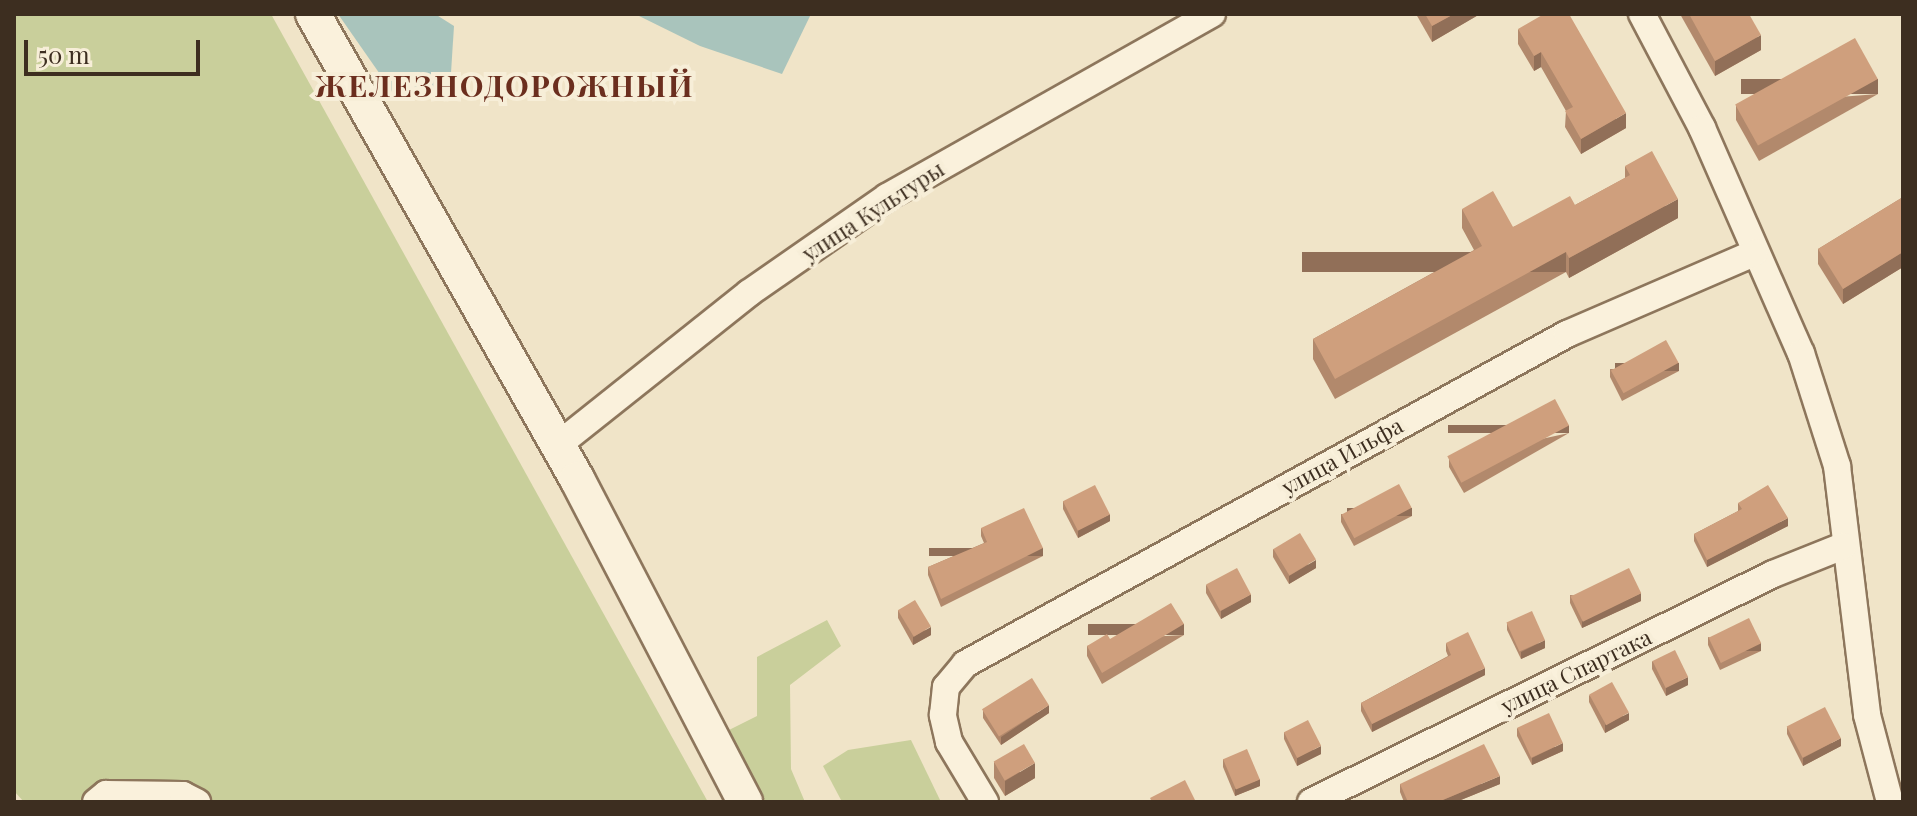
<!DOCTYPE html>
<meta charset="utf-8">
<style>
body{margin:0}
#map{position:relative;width:1917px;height:816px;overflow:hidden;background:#f0e4c8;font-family:"Playfair Display",serif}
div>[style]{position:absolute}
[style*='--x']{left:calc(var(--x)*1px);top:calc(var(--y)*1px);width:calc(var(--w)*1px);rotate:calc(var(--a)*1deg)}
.green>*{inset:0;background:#c9cf9b}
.water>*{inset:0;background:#a9c4bc}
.roads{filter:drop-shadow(2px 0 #8d765c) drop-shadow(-2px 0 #8d765c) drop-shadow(0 2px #8d765c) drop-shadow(0 -2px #8d765c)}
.minor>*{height:26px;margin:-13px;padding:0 13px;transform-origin:13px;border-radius:13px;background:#faf1dc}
.tertiary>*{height:34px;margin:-17px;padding:0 17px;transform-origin:17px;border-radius:17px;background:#faf1dc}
.wall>*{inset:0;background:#b2896c}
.shaded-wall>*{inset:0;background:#916f58;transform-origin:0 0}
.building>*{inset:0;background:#cf9f7d;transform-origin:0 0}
span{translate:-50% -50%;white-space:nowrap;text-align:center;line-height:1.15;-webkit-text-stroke:8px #f7eed8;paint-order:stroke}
.street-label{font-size:22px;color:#3d2e20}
.district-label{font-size:30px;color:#6b2e1e;font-weight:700;letter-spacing:2px}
.frame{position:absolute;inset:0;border:16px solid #3d2e20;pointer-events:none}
.scale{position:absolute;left:24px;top:40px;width:176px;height:36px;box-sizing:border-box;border:4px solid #3d2e20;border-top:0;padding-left:10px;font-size:24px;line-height:28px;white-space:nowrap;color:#3d2e20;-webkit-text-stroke:6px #f7eed8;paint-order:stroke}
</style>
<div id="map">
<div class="green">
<i style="clip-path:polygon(14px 14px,271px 14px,708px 802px,24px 802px,14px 791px)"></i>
<i style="clip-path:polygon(827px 620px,841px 646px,790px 685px,791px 769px,805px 802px,761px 802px,725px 732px,757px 716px,757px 657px)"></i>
<i style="clip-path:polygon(911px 740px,941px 802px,841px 800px,823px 766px,848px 750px)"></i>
</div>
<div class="water">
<i style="clip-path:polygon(338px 14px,435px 14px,454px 26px,450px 88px,398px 100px)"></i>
<i style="clip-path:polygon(811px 14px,782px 74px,700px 46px,637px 15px)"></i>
</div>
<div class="roads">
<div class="minor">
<i style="--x:1642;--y:14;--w:129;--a:62.2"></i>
<i style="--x:1702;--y:128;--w:246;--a:66.3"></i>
<i style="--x:1801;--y:353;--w:119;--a:72.3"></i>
<i style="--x:1837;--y:466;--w:251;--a:83.1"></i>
<i style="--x:1867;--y:715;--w:90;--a:75.2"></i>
<i style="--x:558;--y:445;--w:244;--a:-38.5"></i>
<i style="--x:749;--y:293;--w:168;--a:-34.8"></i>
<i style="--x:887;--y:197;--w:373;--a:-29.4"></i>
<i style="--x:96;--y:802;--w:13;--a:-39"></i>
<i style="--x:106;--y:794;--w:77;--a:0.7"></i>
<i style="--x:183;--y:795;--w:16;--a:27"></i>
<i style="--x:985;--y:802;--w:70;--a:-121"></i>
<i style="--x:949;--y:742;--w:28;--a:-103"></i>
<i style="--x:943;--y:715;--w:28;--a:-84"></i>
<i style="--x:946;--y:687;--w:30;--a:-50"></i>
<i style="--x:965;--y:664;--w:687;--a:-28.73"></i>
<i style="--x:1567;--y:334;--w:204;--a:-23.4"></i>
<i style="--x:1311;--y:802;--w:515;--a:-26.27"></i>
<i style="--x:1773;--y:574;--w:75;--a:-21.8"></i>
</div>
<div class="tertiary">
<i style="--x:313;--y:14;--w:535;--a:60.41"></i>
<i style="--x:577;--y:479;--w:364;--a:62.5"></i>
</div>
</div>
<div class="wall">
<i style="clip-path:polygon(1416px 14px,1480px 14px,1432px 42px)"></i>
<i style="clip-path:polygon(1680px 14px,1749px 14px,1761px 50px,1715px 76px)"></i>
<i style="clip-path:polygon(1518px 29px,1626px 128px,1581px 154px,1565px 127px,1566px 111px,1541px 67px,1534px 71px,1518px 44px)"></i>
<i style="clip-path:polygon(1878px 94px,1759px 161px,1736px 120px,1736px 105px)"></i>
<i style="clip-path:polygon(1625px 166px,1678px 218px,1569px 278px,1566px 272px,1335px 399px,1313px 359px,1313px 339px,1474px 250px,1462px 228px,1462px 209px,1513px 227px,1575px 205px,1625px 178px)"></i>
<i style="clip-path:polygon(1903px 197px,1903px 267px,1843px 304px,1818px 264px,1818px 249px)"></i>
<i style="clip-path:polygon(1610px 369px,1679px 371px,1622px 401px,1610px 377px)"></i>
<i style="clip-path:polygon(1569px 433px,1464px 493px,1449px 467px,1449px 459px)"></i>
<i style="clip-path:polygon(1063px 501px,1110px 521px,1078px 538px,1063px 509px)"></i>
<i style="clip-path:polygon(1738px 503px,1788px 526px,1707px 567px,1694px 541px,1694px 534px,1738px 511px)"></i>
<i style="clip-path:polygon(1341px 514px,1412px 516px,1354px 546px,1341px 522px)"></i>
<i style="clip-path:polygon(981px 528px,1043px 556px,941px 607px,928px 575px,928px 567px,984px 543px,981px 536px)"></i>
<i style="clip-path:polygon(1273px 549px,1316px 568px,1289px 584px,1273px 557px)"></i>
<i style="clip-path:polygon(1206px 585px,1251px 602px,1221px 619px,1206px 593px)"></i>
<i style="clip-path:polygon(1570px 595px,1641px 601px,1582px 628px,1570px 603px)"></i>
<i style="clip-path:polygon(898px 610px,931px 635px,913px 645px,898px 618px)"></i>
<i style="clip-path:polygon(1507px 623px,1545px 648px,1521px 659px,1507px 630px)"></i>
<i style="clip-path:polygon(1184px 635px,1102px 684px,1087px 656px,1087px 646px,1110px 639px)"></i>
<i style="clip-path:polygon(1708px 637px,1761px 651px,1720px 670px,1708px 645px)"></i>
<i style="clip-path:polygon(1446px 643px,1485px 675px,1372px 732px,1361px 711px,1361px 703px,1448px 656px,1446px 651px)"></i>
<i style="clip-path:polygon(1652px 661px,1688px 685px,1666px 696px,1652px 669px)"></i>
<i style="clip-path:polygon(1589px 695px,1629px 720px,1605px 733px,1589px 702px)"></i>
<i style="clip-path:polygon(983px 711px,1049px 713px,1001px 745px,983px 718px)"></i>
<i style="clip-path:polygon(1787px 727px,1841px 746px,1803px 766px,1787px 734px)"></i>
<i style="clip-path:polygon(1517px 728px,1563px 751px,1532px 765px,1517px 736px)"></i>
<i style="clip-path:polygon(1284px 732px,1321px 754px,1297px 766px,1284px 739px)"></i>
<i style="clip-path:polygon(1223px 759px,1260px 786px,1235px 796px,1223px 767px)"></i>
<i style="clip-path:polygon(994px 762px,1035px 778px,1005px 796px,994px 778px)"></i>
<i style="clip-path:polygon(1400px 784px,1500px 784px,1456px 802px,1404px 802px,1400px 792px)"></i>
</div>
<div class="shaded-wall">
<i style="clip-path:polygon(1454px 14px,1480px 14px,1432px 42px,1432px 26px)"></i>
<i style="clip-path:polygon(1761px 35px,1761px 50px,1715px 76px,1715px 61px)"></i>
<i style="clip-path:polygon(1541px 52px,1541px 67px,1534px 71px,1534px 56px)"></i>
<i style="left:1878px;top:79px;width:15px;height:137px;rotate:90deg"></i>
<i style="clip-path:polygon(1626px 113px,1626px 128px,1581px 154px,1581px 139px)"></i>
<i style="clip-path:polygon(1678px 199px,1678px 218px,1569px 278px,1569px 258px)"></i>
<i style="left:1566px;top:252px;width:20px;height:264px;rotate:90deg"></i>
<i style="clip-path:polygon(1903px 252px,1903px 267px,1843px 304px,1843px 289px)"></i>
<i style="left:1679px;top:363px;width:8px;height:64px;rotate:90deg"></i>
<i style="left:1569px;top:425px;width:8px;height:121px;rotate:90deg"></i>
<i style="left:1412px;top:508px;width:8px;height:65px;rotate:90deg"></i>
<i style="clip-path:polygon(1110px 514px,1110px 521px,1078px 538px,1078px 530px)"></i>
<i style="clip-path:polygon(1788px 518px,1788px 526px,1707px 567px,1707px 560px)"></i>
<i style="left:1043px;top:548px;width:8px;height:114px;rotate:90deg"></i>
<i style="clip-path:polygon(1316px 560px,1316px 568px,1289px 584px,1289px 576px)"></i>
<i style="clip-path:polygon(1641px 593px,1641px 601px,1582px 628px,1582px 621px)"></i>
<i style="clip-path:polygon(1251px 594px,1251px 602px,1221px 619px,1221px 611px)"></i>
<i style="left:1184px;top:624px;width:11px;height:96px;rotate:90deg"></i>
<i style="clip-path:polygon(931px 627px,931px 635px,913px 645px,913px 637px)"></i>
<i style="clip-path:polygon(1545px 640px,1545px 648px,1521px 659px,1521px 652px)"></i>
<i style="left:1761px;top:643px;width:8px;height:45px;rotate:90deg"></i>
<i style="clip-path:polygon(1485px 668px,1485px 675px,1372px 732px,1372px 724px)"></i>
<i style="clip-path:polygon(1688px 677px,1688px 685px,1666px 696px,1666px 688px)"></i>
<i style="clip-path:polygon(1049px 705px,1049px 713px,1001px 745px,1001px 737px)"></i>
<i style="clip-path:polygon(1629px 713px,1629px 720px,1605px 733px,1605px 725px)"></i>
<i style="clip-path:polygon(1841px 738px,1841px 746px,1803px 766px,1803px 758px)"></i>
<i style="clip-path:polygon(1563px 743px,1563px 751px,1532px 765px,1532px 758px)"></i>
<i style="clip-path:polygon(1321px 746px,1321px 754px,1297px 766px,1297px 758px)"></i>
<i style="clip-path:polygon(1035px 763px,1035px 778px,1005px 796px,1005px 781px)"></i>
<i style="clip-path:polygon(1500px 776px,1500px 784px,1456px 802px,1438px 802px)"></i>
<i style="clip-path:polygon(1260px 779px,1260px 786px,1235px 796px,1235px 789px)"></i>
</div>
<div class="building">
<i style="clip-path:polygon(1425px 14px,1454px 14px,1432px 26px)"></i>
<i style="clip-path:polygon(1544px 14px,1569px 14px,1626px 113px,1581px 139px,1565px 111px,1573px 107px,1541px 52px,1534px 56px,1518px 29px)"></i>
<i style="clip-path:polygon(1689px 14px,1749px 14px,1761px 35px,1715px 61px)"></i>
<i style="left:1855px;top:38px;width:47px;height:137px;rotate:61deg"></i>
<i style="clip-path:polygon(1652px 151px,1678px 199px,1569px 258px,1566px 252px,1335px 379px,1313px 339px,1482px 246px,1462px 209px,1493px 191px,1513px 227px,1570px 196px,1575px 205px,1630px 175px,1625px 166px)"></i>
<i style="clip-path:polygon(1903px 197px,1903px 252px,1843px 289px,1818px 249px)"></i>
<i style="left:1666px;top:340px;width:26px;height:63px;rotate:61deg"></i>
<i style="left:1555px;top:399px;width:30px;height:122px;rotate:62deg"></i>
<i style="left:1399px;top:484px;width:27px;height:65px;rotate:62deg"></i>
<i style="left:1095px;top:485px;width:33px;height:36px;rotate:63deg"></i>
<i style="clip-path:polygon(1768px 485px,1788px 518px,1707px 560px,1694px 534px,1742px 509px,1738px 503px)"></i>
<i style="clip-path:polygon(1024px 508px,1043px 548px,941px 599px,928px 567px,987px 542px,981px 528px)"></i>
<i style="left:1300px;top:533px;width:31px;height:31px;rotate:59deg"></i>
<i style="left:1237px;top:568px;width:30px;height:35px;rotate:62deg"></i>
<i style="left:1629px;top:568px;width:28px;height:65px;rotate:64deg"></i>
<i style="left:915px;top:600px;width:31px;height:20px;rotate:59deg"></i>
<i style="clip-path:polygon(1171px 603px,1184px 624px,1102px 673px,1087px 646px,1107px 634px,1110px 639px)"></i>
<i style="left:1532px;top:611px;width:32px;height:28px;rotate:66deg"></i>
<i style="left:1749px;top:618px;width:28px;height:45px;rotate:64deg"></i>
<i style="clip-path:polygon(1468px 632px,1485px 668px,1372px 724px,1361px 703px,1451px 655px,1446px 643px)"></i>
<i style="left:1675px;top:650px;width:30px;height:25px;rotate:64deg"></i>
<i style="left:1032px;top:678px;width:32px;height:59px;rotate:58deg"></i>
<i style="left:1612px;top:682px;width:35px;height:26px;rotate:61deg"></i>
<i style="left:1825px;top:707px;width:35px;height:43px;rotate:63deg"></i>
<i style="left:1549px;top:713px;width:33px;height:35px;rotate:65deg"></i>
<i style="left:1308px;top:720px;width:29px;height:27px;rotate:63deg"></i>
<i style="left:1024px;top:744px;width:22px;height:35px;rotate:60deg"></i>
<i style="clip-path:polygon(1484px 744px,1500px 776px,1438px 802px,1408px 802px,1400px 784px)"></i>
<i style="left:1247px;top:749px;width:33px;height:26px;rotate:67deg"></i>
<i style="clip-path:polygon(1185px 780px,1196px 802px,1152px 802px,1150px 798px)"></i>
</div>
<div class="street-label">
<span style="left:873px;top:211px;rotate:-33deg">улица Культуры</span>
<span style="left:1342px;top:456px;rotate:-29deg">улица Ильфа</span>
<span style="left:1576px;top:671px;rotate:-26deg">улица Спартака</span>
</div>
<div class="district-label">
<span style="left:505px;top:85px">ЖЕЛЕЗНОДОРОЖНЫЙ</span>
</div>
<div class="frame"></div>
<div class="scale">50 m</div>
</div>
